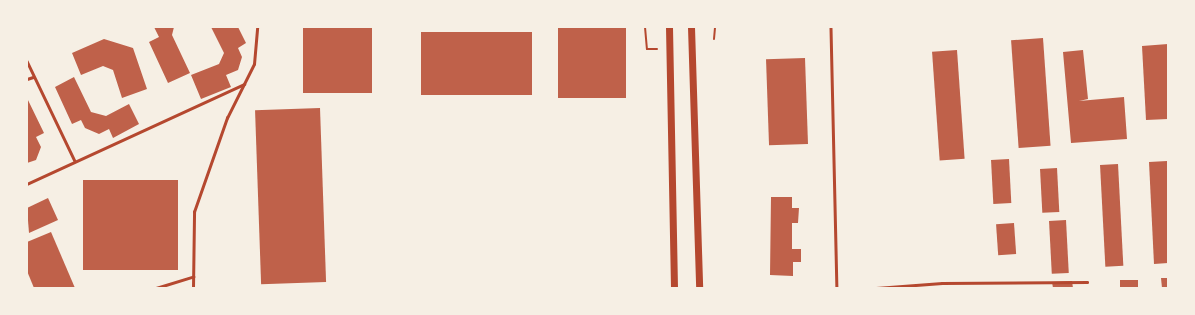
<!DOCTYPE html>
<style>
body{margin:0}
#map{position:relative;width:1195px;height:315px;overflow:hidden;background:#f6efe4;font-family:Commissioner,sans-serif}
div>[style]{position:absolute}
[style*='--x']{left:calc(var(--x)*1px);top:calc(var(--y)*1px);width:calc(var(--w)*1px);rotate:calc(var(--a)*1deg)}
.building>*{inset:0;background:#bf614a;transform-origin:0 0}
.path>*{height:2px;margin:-1px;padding:0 1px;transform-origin:1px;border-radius:1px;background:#b5482f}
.service>*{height:2.5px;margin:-1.25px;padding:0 1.25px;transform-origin:1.25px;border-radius:1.25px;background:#b5482f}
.primary>*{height:7px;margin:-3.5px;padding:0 3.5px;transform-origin:3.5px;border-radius:3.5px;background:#b5482f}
span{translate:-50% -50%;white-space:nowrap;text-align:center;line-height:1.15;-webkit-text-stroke:3.5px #f6efe4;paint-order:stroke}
.frame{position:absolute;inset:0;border:28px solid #f6efe4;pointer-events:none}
</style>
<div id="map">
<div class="building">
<i style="clip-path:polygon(154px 27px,174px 27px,172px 35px,190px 73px,168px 83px,149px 42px,159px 37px)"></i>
<i style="clip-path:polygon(211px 27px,238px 27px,246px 43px,238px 48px,242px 57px,238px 70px,226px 75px,231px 87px,201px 99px,191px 75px,219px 64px,224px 53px)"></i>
<i style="left:303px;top:27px;width:69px;height:66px"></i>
<i style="left:558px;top:27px;width:68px;height:71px"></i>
<i style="left:532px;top:32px;width:63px;height:111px;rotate:90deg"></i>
<i style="left:1043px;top:38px;width:108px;height:32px;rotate:86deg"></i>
<i style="clip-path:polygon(104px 39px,133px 48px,147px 89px,122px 98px,113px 70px,103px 66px,81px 75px,72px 53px)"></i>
<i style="clip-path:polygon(1168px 44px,1168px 119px,1146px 120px,1142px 46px)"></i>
<i style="left:957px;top:50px;width:109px;height:25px;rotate:86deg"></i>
<i style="clip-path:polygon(1083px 50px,1088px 99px,1079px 101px,1124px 97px,1127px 139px,1071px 143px,1063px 52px)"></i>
<i style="left:805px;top:58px;width:86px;height:39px;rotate:88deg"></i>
<i style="clip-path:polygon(74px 77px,91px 112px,106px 116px,129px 104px,139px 124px,113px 138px,109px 129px,99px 134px,85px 128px,81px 120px,72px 124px,55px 87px)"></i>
<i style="clip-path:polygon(27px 98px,44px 133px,36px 137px,41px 147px,36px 160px,27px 163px)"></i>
<i style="left:320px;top:108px;width:174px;height:65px;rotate:88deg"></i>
<i style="left:1009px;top:159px;width:44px;height:18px;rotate:87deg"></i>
<i style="clip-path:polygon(1167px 161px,1168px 263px,1154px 264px,1149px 162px)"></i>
<i style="left:1118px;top:164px;width:102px;height:18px;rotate:87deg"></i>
<i style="left:1057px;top:168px;width:44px;height:17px;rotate:87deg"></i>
<i style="left:83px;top:180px;width:95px;height:90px"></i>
<i style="clip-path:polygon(771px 197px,792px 197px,792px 208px,799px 208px,798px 223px,792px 223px,792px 249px,801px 249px,801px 262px,793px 262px,793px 276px,770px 275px)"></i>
<i style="clip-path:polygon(48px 198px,58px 220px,29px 233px,27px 208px)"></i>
<i style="left:1066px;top:220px;width:53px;height:17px;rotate:87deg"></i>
<i style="left:1014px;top:223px;width:31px;height:18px;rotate:86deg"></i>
<i style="clip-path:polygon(51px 232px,75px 288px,34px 288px,27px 271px,27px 242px)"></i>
<i style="clip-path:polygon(1161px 278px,1168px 278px,1168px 288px,1162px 288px)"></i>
<i style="left:1138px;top:280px;width:8px;height:18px;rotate:90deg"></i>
<i style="clip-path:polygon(1072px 281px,1073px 288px,1053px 288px,1052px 282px)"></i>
</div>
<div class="path">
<i style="--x:645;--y:27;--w:22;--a:85"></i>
<i style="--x:647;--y:49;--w:10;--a:0"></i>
<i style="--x:714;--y:39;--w:12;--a:-85"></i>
</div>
<div class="service">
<i style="--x:826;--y:27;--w:13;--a:0"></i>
<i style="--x:831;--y:28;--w:260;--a:88.7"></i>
<i style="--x:27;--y:61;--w:111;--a:64.4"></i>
<i style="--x:27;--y:79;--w:6;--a:-18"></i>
<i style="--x:27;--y:184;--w:239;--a:-24.7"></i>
<i style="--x:156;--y:288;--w:39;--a:-17"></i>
<i style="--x:193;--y:288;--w:76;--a:-89.2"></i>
<i style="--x:194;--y:212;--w:100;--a:-70.7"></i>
<i style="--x:227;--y:118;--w:60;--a:-63.4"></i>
<i style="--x:254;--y:64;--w:37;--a:-85"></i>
<i style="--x:876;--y:288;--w:66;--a:-4.3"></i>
<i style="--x:942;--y:283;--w:145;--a:-0.4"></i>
</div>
<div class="primary">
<i style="--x:669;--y:27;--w:261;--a:88.9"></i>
<i style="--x:691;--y:27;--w:261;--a:88.2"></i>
</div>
<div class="frame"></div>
</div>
